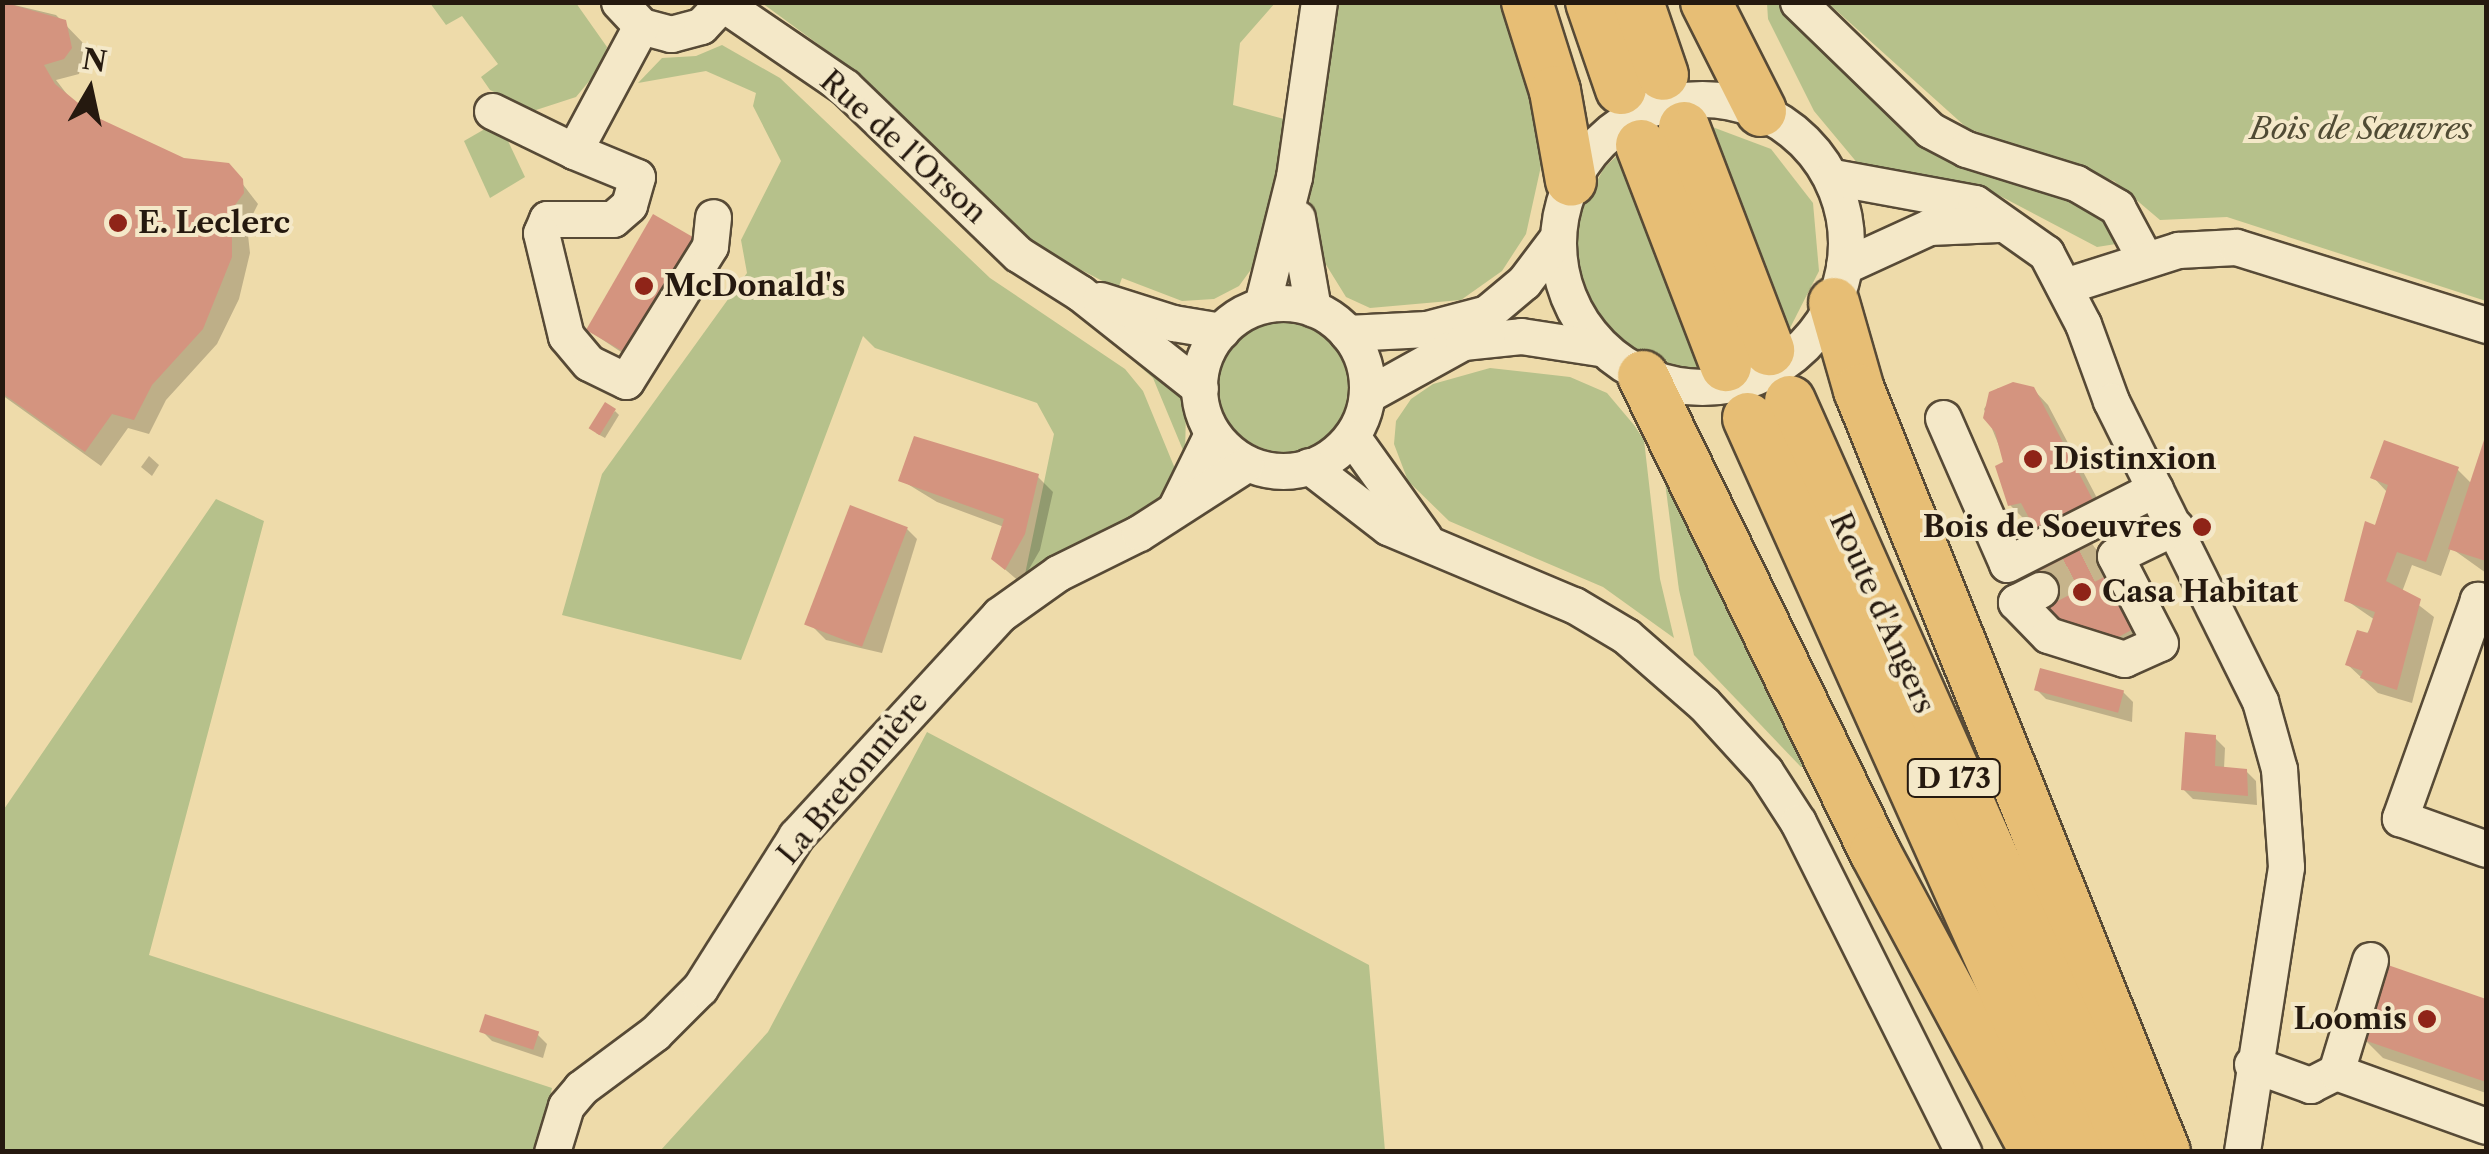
<!DOCTYPE html>
<meta charset="utf-8">
<style>
body{margin:0}
#map{position:relative;width:2489px;height:1154px;overflow:hidden;background:#eedbaa;font-family:"Libre Caslon Text",serif}
div>[style]{position:absolute}
[style*='--x']{left:calc(var(--x)*1px);top:calc(var(--y)*1px);width:calc(var(--w)*1px);rotate:calc(var(--a)*1deg)}
.green>*{inset:0;background:#b6c18b}
.round{border-radius:50%}
.shadow>*{inset:0;background:#0003}
.building>*{inset:0;background:#d4947f;transform-origin:0 0}
.minor-tunnel>*{height:35px;margin-top:-17.5px;transform-origin:0;background:repeating-linear-gradient(90deg,#c6b48b 0 35px,transparent 0 53px)}
.roads{filter:drop-shadow(2px 0 #574a36) drop-shadow(-2px 0 #574a36) drop-shadow(0 2px #574a36) drop-shadow(0 -2px #574a36)}
.minor>*{height:35px;margin:-17.5px;padding:0 17.5px;transform-origin:17.5px;border-radius:17.5px;background:#f4e8c8}
.minor>.ring{margin:-17.5px;padding:0;box-sizing:content-box;background:none;border:35px solid #f4e8c8;border-radius:50%}
.highway>*{height:50px;margin:-25px;padding:0 25px;transform-origin:25px;border-radius:25px;background:#e7be75}
.dots>*{width:28px;height:28px;translate:-50% -50%;box-sizing:border-box;border:5px solid #f4e8c8;border-radius:50%}
span{translate:-50% -50%;white-space:nowrap;text-align:center;line-height:1.15;-webkit-text-stroke:8px #f4e8c8;paint-order:stroke}
.shield-label span{padding:2px 8px;background:#f4e8c8;border:2px solid;border-radius:8px;-webkit-text-stroke-width:0}
.shield-label{font-size:28px;color:#25190f;font-weight:700}
.park-label{font-size:30px;color:#504b34;font-style:italic}
.street-label{font-size:30px;color:#25190f}
.poi-label{font-size:30px;color:#25190f;font-weight:700}
.left{translate:0 -50%;text-align:left}
.right{translate:-100% -50%;text-align:right}
.frame{position:absolute;inset:0;border:5px solid #25190f;pointer-events:none}
.north{position:absolute;left:40px;top:40px;width:100px;height:100px;-webkit-text-stroke:8px #f4e8c8;paint-order:stroke;rotate:9deg;font-size:28px;font-weight:700;line-height:40px;text-align:center;color:#25190f}
.north::after{content:'';display:block;margin:auto;width:35px;height:45px;background:#25190f;clip-path:polygon(50% 0,100% 100%,50% 72%,0 100%)}
</style>
<div id="map">
<div class="green">
<i style="clip-path:polygon(430px 3px,576px 3px,607px 47px,600px 68px,576px 97px,533px 111px,490px 90px,481px 77px,498px 64px,462px 16px,446px 25px)"></i>
<i style="clip-path:polygon(762px 3px,1275px 3px,1240px 43px,1233px 105px,1284px 119px,1271px 229px,1255px 264px,1239px 286px,1214px 299px,1182px 301px,1122px 278px,1118px 289px,1060px 259px,998px 217px,852px 69px)"></i>
<i style="clip-path:polygon(1334px 3px,1513px 3px,1543px 157px,1526px 234px,1502px 271px,1461px 300px,1370px 308px,1346px 297px,1320px 255px,1318px 234px,1306px 231px)"></i>
<i style="clip-path:polygon(1767px 3px,1782px 3px,1837px 64px,2118px 227px,2116px 244px,2097px 247px,1983px 187px,1859px 165px,1814px 111px,1768px 19px)"></i>
<i style="clip-path:polygon(1828px 3px,2486px 3px,2486px 301px,2227px 217px,2160px 220px,2114px 181px,1967px 128px)"></i>
<i style="clip-path:polygon(722px 45px,780px 78px,990px 278px,1125px 369px,1143px 391px,1178px 476px,1159px 504px,1023px 584px,1054px 434px,1037px 403px,875px 348px,863px 336px,741px 660px,562px 615px,602px 474px,747px 273px,741px 240px,781px 161px,753px 106px,756px 93px,706px 71px,638px 83px,662px 58px,696px 56px)"></i>
<i style="clip-path:polygon(1707px 125px,1771px 149px,1813px 203px,1819px 271px,1788px 332px)"></i>
<i style="clip-path:polygon(490px 126px,508px 141px,525px 177px,490px 198px,464px 141px)"></i>
<i style="clip-path:polygon(1625px 148px,1710px 371px,1683px 370px,1633px 353px,1612px 337px,1583px 293px,1576px 267px,1579px 215px,1604px 168px)"></i>
<i class="round" style="left:1218px;top:318px;width:134px;height:134px"></i>
<i style="clip-path:polygon(1116px 337px,1177px 389px,1186px 410px,1185px 455px,1153px 378px,1113px 343px)"></i>
<i style="clip-path:polygon(1490px 368px,1570px 377px,1607px 393px,1634px 425px,1644px 440px,1660px 579px,1674px 638px,1603px 587px,1449px 521px,1408px 481px,1394px 444px,1396px 421px,1411px 399px,1433px 384px)"></i>
<i style="clip-path:polygon(1659px 436px,1816px 763px,1801px 767px,1694px 655px,1679px 590px)"></i>
<i style="clip-path:polygon(216px 499px,264px 521px,149px 955px,552px 1088px,538px 1151px,3px 1151px,2px 812px)"></i>
<i style="clip-path:polygon(927px 732px,1369px 965px,1385px 1151px,660px 1151px,768px 1032px)"></i>
</div>
<div class="shadow">
<i style="clip-path:polygon(2px 2px,56px 15px,85px 45px,79px 74px,56px 80px,73px 102px,146px 148px,192px 163px,228px 165px,258px 204px,247px 226px,250px 253px,239px 299px,217px 344px,166px 400px,149px 434px,128px 428px,101px 466px,2px 395px)"></i>
<i style="clip-path:polygon(654px 217px,651px 372px,588px 330px)"></i>
<i style="clip-path:polygon(1998px 388px,2033px 389px,2048px 405px,2107px 517px,2025px 520px,2010px 505px,2006px 463px,1984px 409px)"></i>
<i style="clip-path:polygon(615px 411px,619px 415px,605px 438px,596px 433px)"></i>
<i style="clip-path:polygon(2486px 442px,2486px 573px,2451px 548px,2441px 576px,2412px 565px,2402px 592px,2434px 617px,2412px 703px,2378px 693px,2348px 665px,2375px 620px,2346px 600px,2388px 493px,2373px 477px,2458px 470px,2472px 484px)"></i>
<i style="clip-path:polygon(149px 456px,159px 465px,152px 476px,141px 467px)"></i>
<i style="clip-path:polygon(1037px 476px,1053px 492px,1040px 550px,1021px 583px,993px 559px,1004px 527px,937px 502px,901px 480px)"></i>
<i style="clip-path:polygon(907px 529px,917px 539px,882px 653px,826px 640px,811px 625px)"></i>
<i style="clip-path:polygon(2089px 542px,2104px 557px,2150px 643px,2128px 655px,2067px 627px)"></i>
<i style="clip-path:polygon(2036px 689px,2123px 692px,2133px 702px,2132px 722px,2046px 699px)"></i>
<i style="clip-path:polygon(2215px 738px,2225px 748px,2224px 769px,2246px 771px,2256px 781px,2257px 805px,2193px 799px,2183px 789px)"></i>
<i style="clip-path:polygon(2386px 967px,2486px 1001px,2486px 1093px,2383px 1058px,2363px 1038px)"></i>
<i style="clip-path:polygon(482px 1031px,537px 1034px,547px 1044px,543px 1058px,492px 1041px)"></i>
</div>
<div class="building">
<i style="clip-path:polygon(2px 2px,66px 20px,72px 48px,64px 59px,44px 65px,55px 84px,94px 116px,184px 158px,229px 163px,243px 179px,244px 193px,232px 209px,232px 257px,203px 329px,152px 385px,134px 420px,112px 414px,85px 452px,2px 393px)"></i>
<i style="left:653px;top:214px;width:58px;height:134px;rotate:30deg"></i>
<i style="clip-path:polygon(2013px 382px,2034px 387px,2094px 502px,2037px 533px,2021px 503px,2008px 506px,1995px 466px,2003px 462px,1995px 432px,1983px 418px,1989px 392px)"></i>
<i style="left:605px;top:402px;width:13px;height:31px;rotate:32deg"></i>
<i style="clip-path:polygon(2486px 434px,2486px 561px,2448px 549px)"></i>
<i style="clip-path:polygon(914px 436px,1039px 474px,1025px 534px,1005px 570px,991px 559px,1004px 519px,898px 481px)"></i>
<i style="clip-path:polygon(2384px 440px,2459px 467px,2426px 562px,2397px 552px,2386px 581px,2421px 599px,2397px 690px,2360px 678px,2363px 671px,2345px 665px,2357px 630px,2368px 633px,2375px 612px,2344px 601px,2365px 521px,2375px 525px,2388px 485px,2370px 478px)"></i>
<i style="left:850px;top:505px;width:62px;height:128px;rotate:21deg"></i>
<i style="clip-path:polygon(2089px 539px,2137px 627px,2111px 641px,2060px 628px,2029px 571px)"></i>
<i style="left:2040px;top:668px;width:87px;height:23px;rotate:15deg"></i>
<i style="clip-path:polygon(2185px 732px,2216px 735px,2215px 766px,2247px 769px,2248px 796px,2181px 790px)"></i>
<i style="clip-path:polygon(2385px 964px,2486px 999px,2486px 1082px,2361px 1039px)"></i>
<i style="left:485px;top:1014px;width:57px;height:19px;rotate:18deg"></i>
</div>
<div class="minor-tunnel">
<i style="--x:2040;--y:590;--w:68;--a:-27.3"></i>
</div>
<div class="roads">
<div class="minor">
<i style="--x:619;--y:2;--w:33;--a:47"></i>
<i style="--x:641;--y:26;--w:31;--a:15"></i>
<i style="--x:671;--y:34;--w:31;--a:-15"></i>
<i style="--x:701;--y:26;--w:33;--a:-47"></i>
<i style="--x:1798;--y:2;--w:184;--a:44.1"></i>
<i style="--x:1930;--y:130;--w:41;--a:27.8"></i>
<i style="--x:1966;--y:149;--w:115;--a:17.2"></i>
<i style="--x:2076;--y:183;--w:48;--a:30.3"></i>
<i style="--x:2117;--y:207;--w:59;--a:61.7"></i>
<i style="--x:722;--y:3;--w:149;--a:34.3"></i>
<i style="--x:845;--y:87;--w:240;--a:44"></i>
<i style="--x:1018;--y:254;--w:73;--a:32.2"></i>
<i style="--x:1080;--y:293;--w:153;--a:38.4"></i>
<i class="ring" style="left:1558px;top:99px;width:253px;height:253px"></i>
<i style="--x:492;--y:111;--w:91;--a:26"></i>
<i style="--x:574;--y:151;--w:142;--a:-61.8"></i>
<i style="--x:574;--y:151;--w:68;--a:22.4"></i>
<i style="--x:637;--y:177;--w:29;--a:106"></i>
<i style="--x:629;--y:205;--w:21;--a:139"></i>
<i style="--x:613;--y:219;--w:66;--a:180"></i>
<i style="--x:547;--y:219;--w:15;--a:113"></i>
<i style="--x:541;--y:233;--w:106;--a:76.4"></i>
<i style="--x:566;--y:336;--w:35;--a:50"></i>
<i style="--x:589;--y:363;--w:41;--a:25.9"></i>
<i style="--x:626;--y:381;--w:159;--a:-58.1"></i>
<i style="--x:710;--y:246;--w:29;--a:-84"></i>
<i style="--x:1833;--y:177;--w:144;--a:10.4"></i>
<i style="--x:1975;--y:203;--w:87;--a:35.2"></i>
<i style="--x:2046;--y:253;--w:80;--a:62.5"></i>
<i style="--x:2083;--y:324;--w:82;--a:70"></i>
<i style="--x:2111;--y:401;--w:335;--a:63.6"></i>
<i style="--x:2260;--y:701;--w:71;--a:74.4"></i>
<i style="--x:2279;--y:769;--w:98;--a:85.9"></i>
<i style="--x:2286;--y:867;--w:288;--a:98.8"></i>
<i style="--x:1297;--y:218;--w:92;--a:80"></i>
<i style="--x:1844;--y:266;--w:94;--a:-24.6"></i>
<i style="--x:1929;--y:227;--w:69;--a:-2.5"></i>
<i style="--x:2065;--y:286;--w:119;--a:-17.7"></i>
<i style="--x:2178;--y:250;--w:58;--a:-3"></i>
<i style="--x:2236;--y:247;--w:262;--a:17.3"></i>
<i style="--x:1100;--y:300;--w:77;--a:17.5"></i>
<i style="--x:1173;--y:323;--w:49;--a:9.5"></i>
<i class="ring" style="left:1199px;top:303px;width:133px;height:133px"></i>
<i style="--x:1262;--y:305;--w:132;--a:-76"></i>
<i style="--x:1294;--y:177;--w:177;--a:-81.9"></i>
<i style="--x:1347;--y:333;--w:80;--a:-2.9"></i>
<i style="--x:1427;--y:329;--w:62;--a:-14.9"></i>
<i style="--x:1487;--y:313;--w:48;--a:-40"></i>
<i style="--x:1524;--y:282;--w:56;--a:-52.9"></i>
<i style="--x:1369;--y:394;--w:107;--a:-29"></i>
<i style="--x:1463;--y:342;--w:58;--a:-5.9"></i>
<i style="--x:1521;--y:336;--w:79;--a:8.7"></i>
<i style="--x:1943;--y:418;--w:159;--a:66.3"></i>
<i style="--x:2007;--y:564;--w:166;--a:-26.9"></i>
<i style="--x:1353;--y:438;--w:122;--a:54.4"></i>
<i style="--x:1309;--y:466;--w:100;--a:37.7"></i>
<i style="--x:1388;--y:527;--w:202;--a:22.8"></i>
<i style="--x:1574;--y:605;--w:61;--a:30.8"></i>
<i style="--x:1626;--y:636;--w:103;--a:41.1"></i>
<i style="--x:1704;--y:704;--w:91;--a:47.7"></i>
<i style="--x:1765;--y:771;--w:61;--a:57.1"></i>
<i style="--x:1798;--y:822;--w:369;--a:63.4"></i>
<i style="--x:1177;--y:505;--w:77;--a:-63.8"></i>
<i style="--x:2040;--y:590;--w:27;--a:153"></i>
<i style="--x:2016;--y:602;--w:46;--a:45.9"></i>
<i style="--x:2048;--y:635;--w:80;--a:17.5"></i>
<i style="--x:2124;--y:659;--w:39;--a:-24"></i>
<i style="--x:2160;--y:643;--w:98;--a:-117.3"></i>
<i style="--x:2115;--y:556;--w:67;--a:-25.8"></i>
<i style="--x:2486;--y:603;--w:9;--a:-159"></i>
<i style="--x:2478;--y:600;--w:232;--a:109.7"></i>
<i style="--x:2400;--y:818;--w:91;--a:19.8"></i>
<i style="--x:2252;--y:1064;--w:62;--a:19.9"></i>
<i style="--x:2310;--y:1085;--w:29;--a:-27"></i>
<i style="--x:2336;--y:1072;--w:159;--a:19.8"></i>
<i style="--x:2336;--y:1072;--w:117;--a:-73.1"></i>
<i style="--x:552;--y:1152;--w:48;--a:-73.1"></i>
<i style="--x:566;--y:1106;--w:23;--a:-50"></i>
<i style="--x:581;--y:1088;--w:92;--a:-36.6"></i>
<i style="--x:655;--y:1033;--w:64;--a:-45"></i>
<i style="--x:700;--y:988;--w:180;--a:-57.7"></i>
<i style="--x:796;--y:836;--w:300;--a:-47.4"></i>
<i style="--x:999;--y:615;--w:72;--a:-35.4"></i>
<i style="--x:1058;--y:573;--w:90;--a:-26.3"></i>
<i style="--x:1139;--y:533;--w:127;--a:-32.8"></i>
</div>
<div class="highway">
<i style="--x:1527;--y:2;--w:93;--a:72.5"></i>
<i style="--x:1555;--y:91;--w:91;--a:79.9"></i>
<i style="--x:1591;--y:2;--w:92;--a:71"></i>
<i style="--x:1638;--y:2;--w:77;--a:71.1"></i>
<i style="--x:1706;--y:2;--w:122;--a:63.2"></i>
<i style="--x:1684;--y:127;--w:239;--a:69.1"></i>
<i style="--x:1641;--y:145;--w:237;--a:69"></i>
<i style="--x:1834;--y:303;--w:91;--a:74"></i>
<i style="--x:1859;--y:390;--w:821;--a:68.12"></i>
<i style="--x:1643;--y:376;--w:530;--a:64.02"></i>
<i style="--x:1875;--y:852;--w:340;--a:61.8"></i>
<i style="--x:1790;--y:401;--w:822;--a:66.02"></i>
<i style="--x:1748;--y:418;--w:804;--a:65.86"></i>
</div>
</div>
<div class="dots">
<i style="left:118px;top:223px;background:#8f2418"></i>
<i style="left:644px;top:286px;background:#8f2418"></i>
<i style="left:2033px;top:459px;background:#8f2418"></i>
<i style="left:2202px;top:527px;background:#8f2418"></i>
<i style="left:2082px;top:592px;background:#8f2418"></i>
<i style="left:2427px;top:1019px;background:#8f2418"></i>
</div>
<div class="shield-label">
<span style="left:1954px;top:778px">D 173</span>
</div>
<div class="park-label">
<span style="left:2361px;top:129px">Bois de Sœuvres</span>
</div>
<div class="street-label">
<span style="left:903px;top:147px;rotate:42deg">Rue de l'Orson</span>
<span style="left:1882px;top:613px;rotate:66deg">Route d'Angers</span>
<span style="left:853px;top:778px;rotate:-50deg">La Bretonnière</span>
</div>
<div class="poi-label">
<span class="left" style="left:138px;top:223px">E. Leclerc</span>
<span class="left" style="left:664px;top:286px">McDonald's</span>
<span class="left" style="left:2053px;top:459px">Distinxion</span>
<span class="right" style="left:2182px;top:527px">Bois de Soeuvres</span>
<span class="left" style="left:2102px;top:592px">Casa Habitat</span>
<span class="right" style="left:2407px;top:1019px">Loomis</span>
</div>
<div class="frame"></div>
<div class="north">N</div>
</div>
